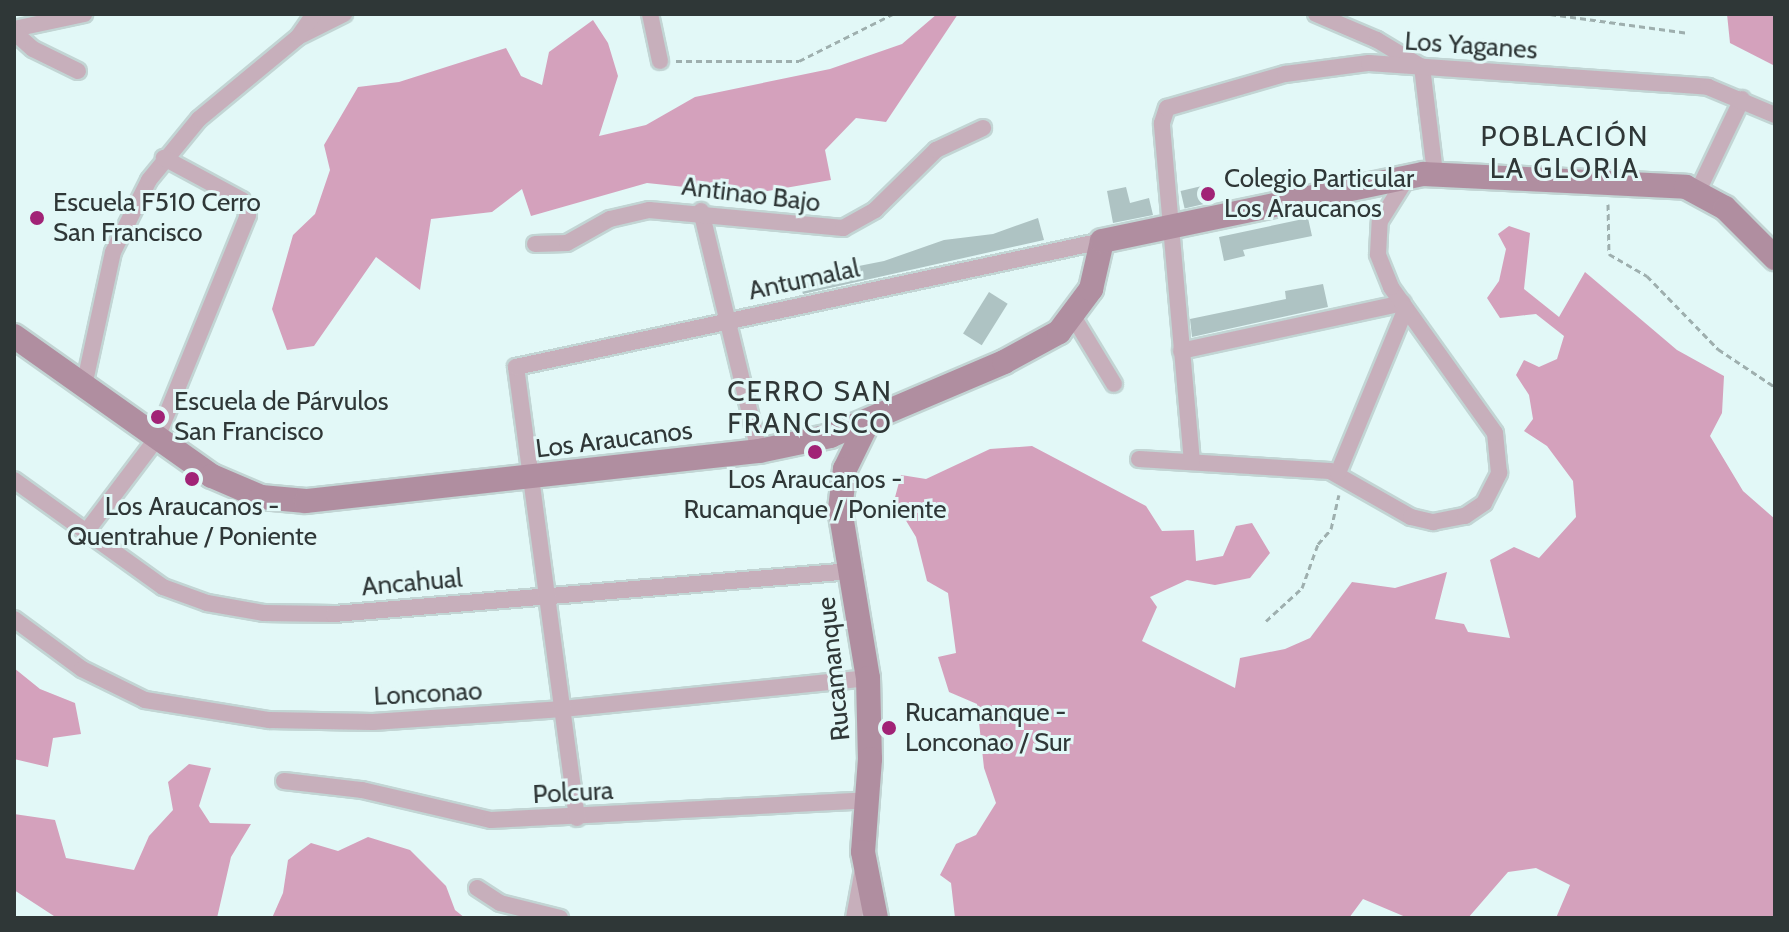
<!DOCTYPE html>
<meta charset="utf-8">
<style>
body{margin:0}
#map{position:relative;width:1789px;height:932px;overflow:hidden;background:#e2f8f7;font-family:Cabin,sans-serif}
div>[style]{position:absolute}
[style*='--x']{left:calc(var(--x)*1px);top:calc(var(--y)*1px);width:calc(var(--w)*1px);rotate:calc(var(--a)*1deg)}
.forest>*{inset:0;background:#d4a1bc}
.building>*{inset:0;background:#aec3c3;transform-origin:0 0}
.path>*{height:3px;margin-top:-1.5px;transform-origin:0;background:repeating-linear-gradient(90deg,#9eafae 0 6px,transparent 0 10px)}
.roads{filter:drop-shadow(2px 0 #c2d5d4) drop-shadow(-2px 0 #c2d5d4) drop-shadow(0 2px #c2d5d4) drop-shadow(0 -2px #c2d5d4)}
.street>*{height:16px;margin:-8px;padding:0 8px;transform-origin:8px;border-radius:8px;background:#c7afbb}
.secondary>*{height:24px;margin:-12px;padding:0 12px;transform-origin:12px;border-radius:12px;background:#b08ea0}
.dots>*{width:22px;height:22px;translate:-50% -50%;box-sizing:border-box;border:4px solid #e2f8f7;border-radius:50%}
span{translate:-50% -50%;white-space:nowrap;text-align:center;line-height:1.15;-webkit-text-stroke:6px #e2f8f7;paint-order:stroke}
.street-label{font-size:26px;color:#2f3737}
.poi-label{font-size:26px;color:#2f3737}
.left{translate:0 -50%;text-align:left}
.neighbourhood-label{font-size:28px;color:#2f3737;letter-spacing:2px}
.frame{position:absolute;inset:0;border:16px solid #2f3737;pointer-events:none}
</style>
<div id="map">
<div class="forest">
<i style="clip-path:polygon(937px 14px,958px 14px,886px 122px,856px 118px,825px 150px,831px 180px,751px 194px,647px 183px,531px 216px,522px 189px,492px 212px,431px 219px,420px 290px,376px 257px,314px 346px,287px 350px,272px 309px,293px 235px,315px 214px,330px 170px,324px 145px,358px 87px,399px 82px,506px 48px,521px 76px,542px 85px,549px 52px,593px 20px,608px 43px,618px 76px,599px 136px,646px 125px,695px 97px,830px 69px,902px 44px)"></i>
<i style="clip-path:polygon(1727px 14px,1775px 14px,1775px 66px,1730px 43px)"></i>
<i style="clip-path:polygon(1509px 226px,1530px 233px,1524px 289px,1559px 317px,1585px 272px,1677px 350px,1724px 376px,1722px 413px,1710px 436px,1743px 491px,1775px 519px,1775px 918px,1556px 918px,1570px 885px,1536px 868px,1508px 872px,1468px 918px,1408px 918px,1363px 899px,1349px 918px,955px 918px,951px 883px,940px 875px,956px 844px,976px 835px,996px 803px,984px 768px,977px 704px,949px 692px,938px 657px,956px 653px,948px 593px,927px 581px,916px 537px,894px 501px,901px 475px,926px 479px,990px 449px,1032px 446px,1146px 506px,1162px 531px,1194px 530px,1196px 561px,1223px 556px,1236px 526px,1252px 523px,1270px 553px,1250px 578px,1215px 585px,1187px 580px,1150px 597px,1157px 607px,1142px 641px,1235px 688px,1240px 658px,1285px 649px,1310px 638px,1352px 582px,1395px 588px,1447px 572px,1435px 619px,1464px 624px,1468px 632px,1510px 638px,1490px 560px,1514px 547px,1539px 558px,1576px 517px,1573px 481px,1547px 446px,1524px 431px,1533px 419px,1529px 395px,1516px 375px,1524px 360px,1539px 367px,1557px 359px,1564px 336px,1536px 314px,1500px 318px,1487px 298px,1499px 281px,1506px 249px,1498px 234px)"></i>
<i style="clip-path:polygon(14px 668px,40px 689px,75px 703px,81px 734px,53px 738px,48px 767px,14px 759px)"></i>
<i style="clip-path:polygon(189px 764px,211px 768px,199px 806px,210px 823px,251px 824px,231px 857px,217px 918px,57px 918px,14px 890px,14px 814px,55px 820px,66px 858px,134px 870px,149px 836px,173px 810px,168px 782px)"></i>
<i style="clip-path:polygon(368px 837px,410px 850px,446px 886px,455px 910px,465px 918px,272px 918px,283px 893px,288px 860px,311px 843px,338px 851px)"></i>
</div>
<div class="building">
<i style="left:1202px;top:186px;width:18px;height:22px;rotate:77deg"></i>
<i style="clip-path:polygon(1126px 187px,1130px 203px,1149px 198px,1153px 215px,1113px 223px,1107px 191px)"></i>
<i style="clip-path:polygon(1038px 218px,1044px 240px,803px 294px,798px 278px,884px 261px,944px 240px,993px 234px)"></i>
<i style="clip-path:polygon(1308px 218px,1312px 236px,1243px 250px,1245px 256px,1224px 261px,1219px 237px)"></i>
<i style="clip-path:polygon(1323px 284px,1328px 307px,1192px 337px,1190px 319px,1286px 299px,1285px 291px)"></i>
<i style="left:989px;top:292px;width:22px;height:49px;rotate:32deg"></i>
</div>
<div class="path">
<i style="--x:1550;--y:14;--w:140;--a:7.8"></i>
<i style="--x:676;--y:61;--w:123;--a:0"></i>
<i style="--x:799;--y:61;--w:105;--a:-26.6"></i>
<i style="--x:1608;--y:204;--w:50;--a:88.9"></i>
<i style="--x:1609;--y:254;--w:44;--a:30.1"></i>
<i style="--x:1647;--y:276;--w:102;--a:45.8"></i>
<i style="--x:1718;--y:349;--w:69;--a:33.7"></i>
<i style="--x:1266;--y:621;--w:49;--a:-42.5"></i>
<i style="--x:1302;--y:588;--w:47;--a:-70"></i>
<i style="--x:1318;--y:544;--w:20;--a:-49"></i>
<i style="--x:1331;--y:529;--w:35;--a:-77"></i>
</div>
<div class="roads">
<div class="street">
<i style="--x:650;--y:14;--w:48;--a:78"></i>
<i style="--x:1316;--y:14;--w:66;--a:23.1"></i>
<i style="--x:1377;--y:40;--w:52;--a:31"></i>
<i style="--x:1422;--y:67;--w:107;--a:83"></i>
<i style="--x:14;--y:29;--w:72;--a:-12.1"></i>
<i style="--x:14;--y:32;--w:25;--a:42"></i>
<i style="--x:33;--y:49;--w:50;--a:26.1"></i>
<i style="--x:302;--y:35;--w:47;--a:-26.6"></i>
<i style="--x:1698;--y:191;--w:102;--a:-64.4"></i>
<i style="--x:701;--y:211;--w:247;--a:76.4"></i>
<i style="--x:535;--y:244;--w:32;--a:-2"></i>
<i style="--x:567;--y:243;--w:49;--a:-29.2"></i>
<i style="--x:610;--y:219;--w:40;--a:-13"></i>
<i style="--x:649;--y:210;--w:195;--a:5.3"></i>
<i style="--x:843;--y:228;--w:37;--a:-29"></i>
<i style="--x:875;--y:210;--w:86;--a:-44.5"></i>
<i style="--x:936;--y:150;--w:52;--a:-25.1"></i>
<i style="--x:1074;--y:318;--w:77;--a:58.8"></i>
<i style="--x:1181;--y:351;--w:227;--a:-12.2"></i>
<i style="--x:84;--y:386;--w:137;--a:-77.8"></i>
<i style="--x:113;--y:252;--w:80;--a:-63.4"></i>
<i style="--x:149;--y:180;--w:79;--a:-50.7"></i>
<i style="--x:199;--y:119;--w:129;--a:-39.6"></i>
<i style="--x:298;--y:37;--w:28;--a:-55"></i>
<i style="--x:1139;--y:459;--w:191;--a:3.6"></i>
<i style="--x:1330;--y:471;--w:93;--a:29.6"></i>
<i style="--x:1411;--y:517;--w:23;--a:13"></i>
<i style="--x:1433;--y:522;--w:33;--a:-11"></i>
<i style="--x:1465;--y:516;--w:23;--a:-34"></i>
<i style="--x:1484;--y:503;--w:34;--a:-63"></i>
<i style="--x:1499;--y:473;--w:40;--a:-95.7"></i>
<i style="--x:1495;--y:433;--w:179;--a:-125.5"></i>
<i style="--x:1391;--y:287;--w:35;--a:-112"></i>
<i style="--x:1378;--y:254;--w:33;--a:-87"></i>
<i style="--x:1380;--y:221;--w:51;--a:-57.9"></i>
<i style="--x:1192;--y:462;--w:340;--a:-95.1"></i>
<i style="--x:1162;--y:123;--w:16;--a:-72"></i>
<i style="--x:1167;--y:108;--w:123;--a:-16.1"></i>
<i style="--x:1285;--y:74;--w:85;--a:-7.5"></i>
<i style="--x:1369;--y:63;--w:340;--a:4"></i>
<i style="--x:1708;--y:87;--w:73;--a:22.7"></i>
<i style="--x:1338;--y:473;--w:178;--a:-67.6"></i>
<i style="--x:14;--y:480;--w:183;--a:35.7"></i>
<i style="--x:163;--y:587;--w:47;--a:20"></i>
<i style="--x:207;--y:603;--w:57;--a:10.1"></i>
<i style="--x:263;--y:613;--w:71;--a:0.8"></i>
<i style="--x:334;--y:614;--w:519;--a:-4.75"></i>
<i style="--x:86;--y:532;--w:118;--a:-52.9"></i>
<i style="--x:157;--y:438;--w:241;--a:-67.8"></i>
<i style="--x:248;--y:215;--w:16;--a:-112"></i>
<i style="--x:242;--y:200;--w:89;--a:-151.7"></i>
<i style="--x:14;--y:619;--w:84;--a:36.3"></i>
<i style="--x:82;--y:669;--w:70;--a:26.2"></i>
<i style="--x:145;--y:700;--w:126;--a:9.2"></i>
<i style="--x:269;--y:720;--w:104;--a:1.1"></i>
<i style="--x:373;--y:722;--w:190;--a:-3.9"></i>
<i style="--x:563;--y:709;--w:307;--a:-5.8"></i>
<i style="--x:284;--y:781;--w:79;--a:6.6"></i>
<i style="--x:362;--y:790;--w:132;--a:13.1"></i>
<i style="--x:491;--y:820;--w:377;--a:-3"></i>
<i style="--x:577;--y:818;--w:455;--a:-97.7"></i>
<i style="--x:516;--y:367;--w:599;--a:-12.13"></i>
<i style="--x:477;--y:888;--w:27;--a:33"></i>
<i style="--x:500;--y:903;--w:62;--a:14"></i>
<i style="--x:854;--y:918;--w:50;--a:-79.6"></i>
</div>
<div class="secondary">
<i style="--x:14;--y:336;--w:242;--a:35.3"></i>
<i style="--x:212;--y:476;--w:53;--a:23.2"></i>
<i style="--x:261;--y:497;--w:45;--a:5.1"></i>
<i style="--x:306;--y:501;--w:456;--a:-6.3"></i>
<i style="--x:759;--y:451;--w:73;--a:-11.9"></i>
<i style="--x:830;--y:436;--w:189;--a:-23"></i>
<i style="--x:1004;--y:362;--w:63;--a:-28.6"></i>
<i style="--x:1059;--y:332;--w:54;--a:-53.3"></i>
<i style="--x:1091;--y:289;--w:49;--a:-77.1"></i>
<i style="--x:1102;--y:241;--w:328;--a:-11.8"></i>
<i style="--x:1423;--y:174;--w:263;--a:2.8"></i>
<i style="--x:1686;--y:187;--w:44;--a:28.3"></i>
<i style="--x:1725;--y:208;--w:71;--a:45"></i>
<i style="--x:868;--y:422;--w:52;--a:116.1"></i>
<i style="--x:845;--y:469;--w:40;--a:97.1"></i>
<i style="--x:840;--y:509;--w:171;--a:80.6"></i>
<i style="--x:868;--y:678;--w:81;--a:88.6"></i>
<i style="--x:870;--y:759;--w:93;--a:94.3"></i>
<i style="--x:863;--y:852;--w:67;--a:78.9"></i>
</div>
</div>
<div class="dots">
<i style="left:1208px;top:194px;background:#a12376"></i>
<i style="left:37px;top:218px;background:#a12376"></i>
<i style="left:158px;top:417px;background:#a12376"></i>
<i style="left:815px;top:452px;background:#a12376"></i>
<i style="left:192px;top:479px;background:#a12376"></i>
<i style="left:889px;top:728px;background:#a12376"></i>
</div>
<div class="street-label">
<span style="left:1471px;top:46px;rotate:4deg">Los Yaganes</span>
<span style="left:751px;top:195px;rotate:7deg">Antinao Bajo</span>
<span style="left:804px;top:280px;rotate:-12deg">Antumalal</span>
<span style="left:614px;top:440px;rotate:-7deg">Los Araucanos</span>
<span style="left:412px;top:583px;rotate:-5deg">Ancahual</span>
<span style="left:834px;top:669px;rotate:-96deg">Rucamanque</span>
<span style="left:428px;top:694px;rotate:-3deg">Lonconao</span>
<span style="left:573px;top:793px;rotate:-3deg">Polcura</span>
</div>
<div class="poi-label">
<span class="left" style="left:1224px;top:194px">Colegio Particular<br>Los Araucanos</span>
<span class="left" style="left:53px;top:218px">Escuela F510 Cerro<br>San Francisco</span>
<span class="left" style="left:174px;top:417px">Escuela de Párvulos<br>San Francisco</span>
<span style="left:815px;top:495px">Los Araucanos -<br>Rucamanque / Poniente</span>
<span style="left:192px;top:522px">Los Araucanos -<br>Quentrahue / Poniente</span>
<span class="left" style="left:905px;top:728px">Rucamanque -<br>Lonconao / Sur</span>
</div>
<div class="neighbourhood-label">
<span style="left:1565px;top:152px">POBLACIÓN<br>LA GLORIA</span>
<span style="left:810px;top:407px">CERRO SAN<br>FRANCISCO</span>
</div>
<div class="frame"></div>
</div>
